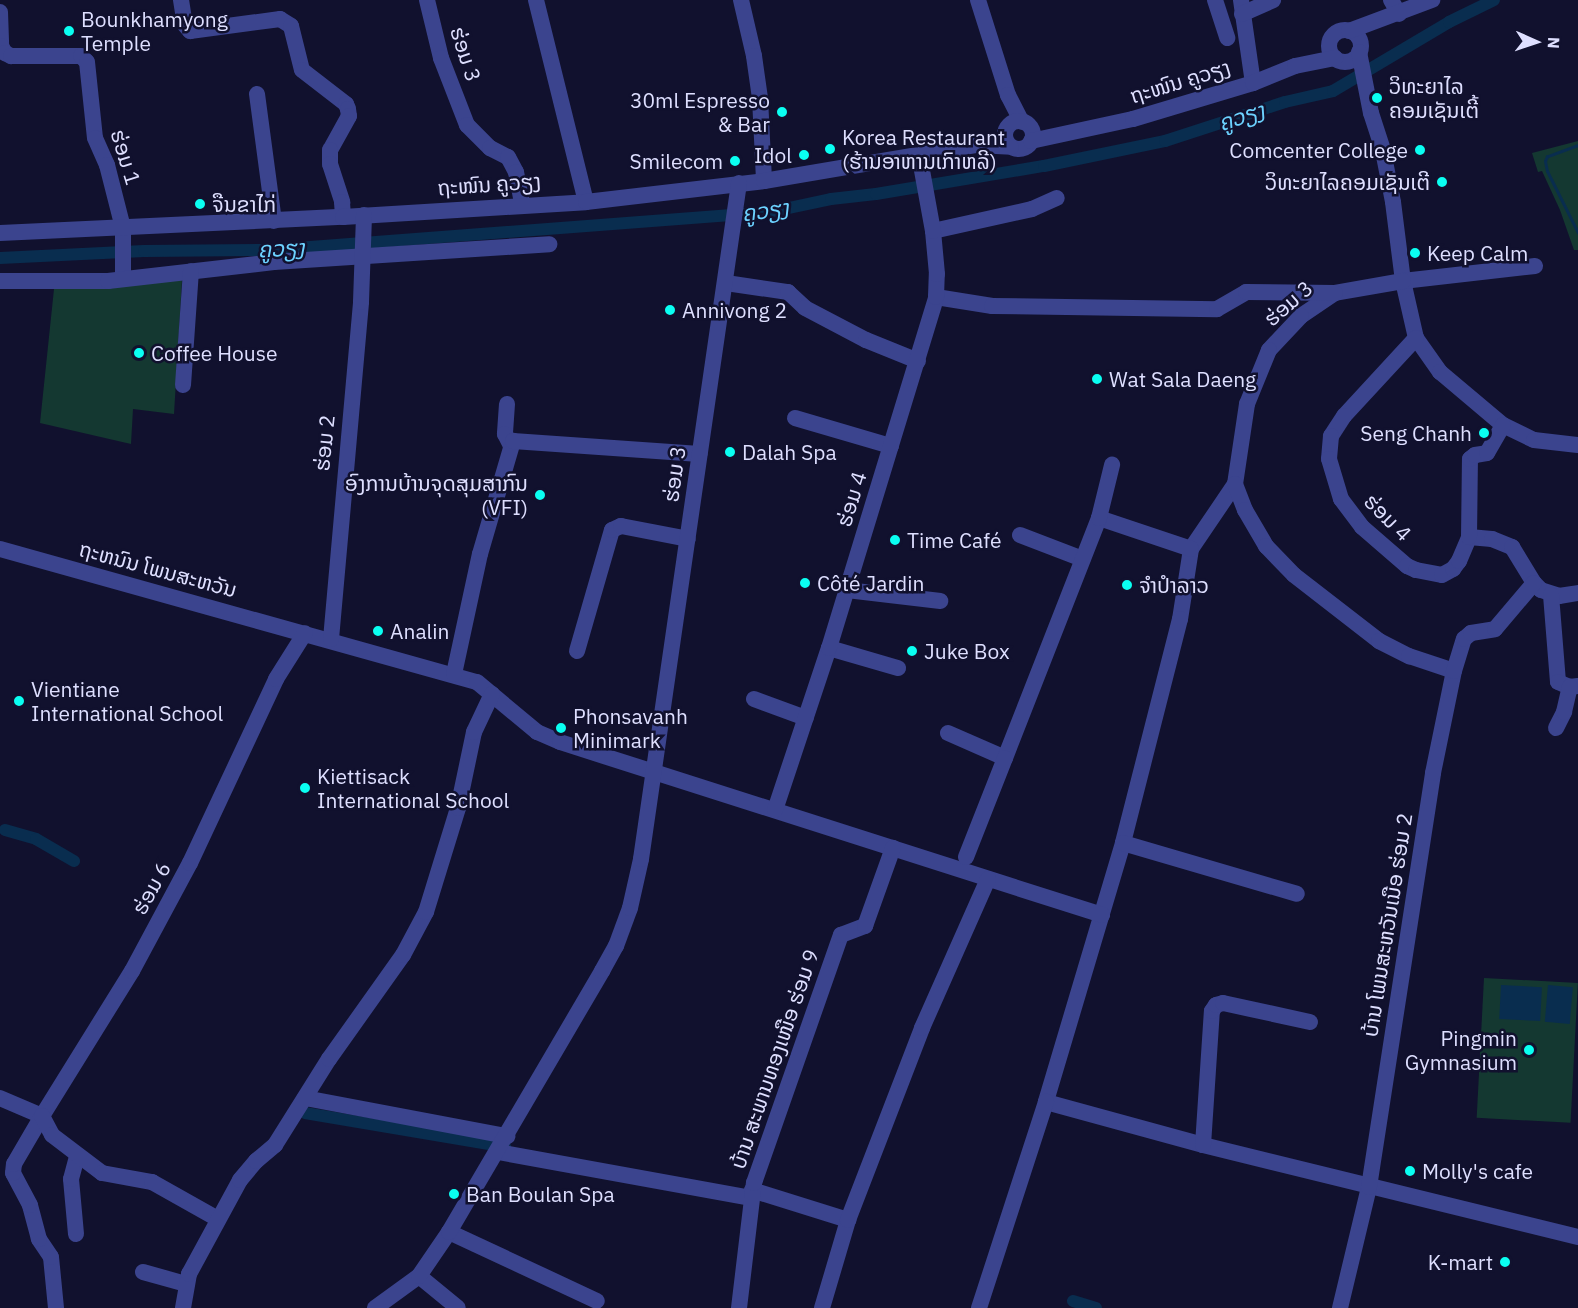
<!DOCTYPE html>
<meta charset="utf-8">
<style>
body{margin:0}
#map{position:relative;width:1578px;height:1308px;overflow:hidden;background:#11112e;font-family:"IBM Plex Sans","Noto Sans Lao",sans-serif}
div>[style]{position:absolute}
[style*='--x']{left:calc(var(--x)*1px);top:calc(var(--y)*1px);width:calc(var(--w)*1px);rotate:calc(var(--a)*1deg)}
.green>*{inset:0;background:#143831;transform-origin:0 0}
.water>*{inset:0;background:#092d4f;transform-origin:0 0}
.stream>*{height:3px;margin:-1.5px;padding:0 1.5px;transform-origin:1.5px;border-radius:1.5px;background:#092d4f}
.canal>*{height:12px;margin:-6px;padding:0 6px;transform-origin:6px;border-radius:6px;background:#092d4f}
.minor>*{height:16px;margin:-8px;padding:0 8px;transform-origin:8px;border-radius:8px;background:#3b448e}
.minor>.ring{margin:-8px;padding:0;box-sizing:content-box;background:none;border:16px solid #3b448e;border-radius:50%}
.dots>*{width:16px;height:16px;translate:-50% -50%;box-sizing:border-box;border:3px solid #11112e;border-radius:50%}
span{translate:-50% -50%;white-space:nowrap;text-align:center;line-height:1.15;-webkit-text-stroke:5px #11112e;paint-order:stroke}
.poi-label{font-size:21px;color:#dedfff}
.left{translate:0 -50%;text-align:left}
.right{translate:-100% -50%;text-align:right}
.street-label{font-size:21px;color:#dedfff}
.water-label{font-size:22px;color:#6cd2ff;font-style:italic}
.north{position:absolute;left:1506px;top:12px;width:60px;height:60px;-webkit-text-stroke:4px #11112e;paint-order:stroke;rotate:93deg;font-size:16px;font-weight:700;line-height:24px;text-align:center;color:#dedfff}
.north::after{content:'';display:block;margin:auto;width:21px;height:27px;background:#dedfff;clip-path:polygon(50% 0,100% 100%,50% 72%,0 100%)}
</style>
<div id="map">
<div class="green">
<i style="clip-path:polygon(1578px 141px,1578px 250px,1574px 250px,1560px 210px,1542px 171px,1538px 172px,1532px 153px)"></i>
<i style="clip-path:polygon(182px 280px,174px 414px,133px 409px,131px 444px,40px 423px,54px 289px)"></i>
<i style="left:1484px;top:978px;width:94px;height:140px;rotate:3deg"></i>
</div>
<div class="water">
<i style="left:1501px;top:985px;width:41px;height:34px;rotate:3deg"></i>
<i style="left:1548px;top:985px;width:25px;height:37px;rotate:5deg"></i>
</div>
<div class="stream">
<i style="--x:1578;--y:145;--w:33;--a:160"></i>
<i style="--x:1547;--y:156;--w:5;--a:112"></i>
<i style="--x:1545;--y:161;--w:10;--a:79"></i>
<i style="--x:1547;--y:171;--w:69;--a:63.4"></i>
</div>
<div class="canal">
<i style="--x:0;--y:258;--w:144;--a:-2.8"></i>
<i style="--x:144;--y:251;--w:127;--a:-0.5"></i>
<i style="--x:271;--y:250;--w:500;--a:-4.35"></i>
<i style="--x:770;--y:212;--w:62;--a:-12"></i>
<i style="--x:831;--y:199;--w:45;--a:-6.3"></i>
<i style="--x:876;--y:194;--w:170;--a:-9.5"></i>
<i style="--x:1044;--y:166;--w:124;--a:-11.7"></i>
<i style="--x:1165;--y:141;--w:126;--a:-18"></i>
<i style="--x:1285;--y:102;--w:49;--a:-12.9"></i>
<i style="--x:1333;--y:91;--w:135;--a:-30.7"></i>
<i style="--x:1449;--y:22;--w:50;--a:-26.1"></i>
<i style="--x:5;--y:830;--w:32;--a:16"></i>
<i style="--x:36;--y:839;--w:44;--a:30.1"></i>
<i style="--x:305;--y:1113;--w:203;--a:9.6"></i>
<i style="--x:1073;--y:1301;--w:24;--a:17"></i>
</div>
<div class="minor">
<i style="--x:181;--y:0;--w:25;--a:81"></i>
<i style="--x:185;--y:25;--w:8;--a:50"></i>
<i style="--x:190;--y:31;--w:91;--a:-7.6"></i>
<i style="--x:280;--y:19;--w:13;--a:32"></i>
<i style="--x:291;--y:26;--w:45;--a:76"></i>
<i style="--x:302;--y:70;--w:56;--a:37.7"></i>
<i style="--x:346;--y:104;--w:5;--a:68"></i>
<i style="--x:348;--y:109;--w:7;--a:82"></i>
<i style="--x:349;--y:116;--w:39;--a:119"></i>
<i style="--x:330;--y:150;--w:14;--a:90"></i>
<i style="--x:330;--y:164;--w:40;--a:72"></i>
<i style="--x:342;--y:202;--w:15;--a:86"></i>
<i style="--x:427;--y:0;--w:60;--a:76.4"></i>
<i style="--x:441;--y:58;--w:72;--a:68.8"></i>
<i style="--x:467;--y:125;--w:33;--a:45"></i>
<i style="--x:490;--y:148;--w:20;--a:27"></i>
<i style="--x:508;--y:157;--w:17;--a:62"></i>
<i style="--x:516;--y:172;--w:33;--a:79"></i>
<i style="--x:536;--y:0;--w:208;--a:76.1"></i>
<i style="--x:741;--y:0;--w:57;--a:76.9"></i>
<i style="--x:754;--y:56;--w:42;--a:81.9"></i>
<i style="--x:760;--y:98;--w:83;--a:87.2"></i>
<i style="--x:978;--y:0;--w:100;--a:72.5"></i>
<i style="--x:1008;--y:95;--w:30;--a:63"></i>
<i style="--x:1215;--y:0;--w:40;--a:72"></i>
<i style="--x:1241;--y:0;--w:84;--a:81.8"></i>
<i style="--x:1391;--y:0;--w:16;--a:60"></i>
<i style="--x:0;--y:12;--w:34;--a:88"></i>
<i style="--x:1;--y:46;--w:8;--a:60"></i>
<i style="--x:5;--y:53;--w:7;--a:27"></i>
<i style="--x:11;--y:56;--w:70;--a:0"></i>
<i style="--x:81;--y:56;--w:8;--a:45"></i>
<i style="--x:87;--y:62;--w:76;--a:84"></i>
<i style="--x:95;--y:138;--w:30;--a:66"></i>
<i style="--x:107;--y:165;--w:65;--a:75.7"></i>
<i style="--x:123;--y:228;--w:51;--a:90"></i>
<i style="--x:1242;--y:14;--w:34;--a:-24"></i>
<i class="ring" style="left:1329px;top:30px;width:16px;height:16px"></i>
<i style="--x:1349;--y:31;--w:89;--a:-20.5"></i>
<i style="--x:1359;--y:52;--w:62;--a:78.9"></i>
<i style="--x:1371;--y:113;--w:40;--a:72"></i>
<i style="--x:1383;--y:151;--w:52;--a:78.9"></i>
<i style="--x:1393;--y:202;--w:80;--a:82.8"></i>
<i style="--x:1403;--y:281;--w:58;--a:77.2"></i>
<i style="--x:1416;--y:338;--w:42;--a:54.8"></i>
<i style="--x:1440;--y:372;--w:82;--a:40.1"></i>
<i style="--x:1503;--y:425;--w:34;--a:26"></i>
<i style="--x:1534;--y:440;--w:44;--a:6.5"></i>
<i style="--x:257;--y:94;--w:128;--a:82.4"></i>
<i class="ring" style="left:1005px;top:121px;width:12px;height:12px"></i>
<i style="--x:1031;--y:141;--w:104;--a:-12.2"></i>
<i style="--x:1133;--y:119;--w:125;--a:-16.7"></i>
<i style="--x:1253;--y:83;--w:45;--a:-22"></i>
<i style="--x:1295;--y:66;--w:41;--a:-11.3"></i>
<i style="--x:933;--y:231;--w:101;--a:-12.5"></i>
<i style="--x:1032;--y:209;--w:27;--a:-24"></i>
<i style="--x:0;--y:233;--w:343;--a:-2.7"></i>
<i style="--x:343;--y:217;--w:243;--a:-3.5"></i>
<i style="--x:586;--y:202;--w:179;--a:-6.7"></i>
<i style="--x:764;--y:181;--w:216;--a:-9.6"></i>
<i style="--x:977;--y:145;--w:34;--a:3"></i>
<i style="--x:1535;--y:266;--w:133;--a:173.5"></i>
<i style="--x:1403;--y:281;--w:69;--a:170"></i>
<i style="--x:1335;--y:293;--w:41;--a:145.9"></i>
<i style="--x:1301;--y:316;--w:47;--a:133.3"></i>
<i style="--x:1269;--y:350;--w:58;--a:112.2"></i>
<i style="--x:1247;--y:404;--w:81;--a:98.5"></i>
<i style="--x:1235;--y:484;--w:78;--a:124.1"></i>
<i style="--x:1191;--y:549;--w:71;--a:98.9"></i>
<i style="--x:1180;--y:619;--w:231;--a:104.3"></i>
<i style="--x:1123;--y:843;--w:270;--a:106.6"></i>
<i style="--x:1046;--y:1102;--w:163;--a:15.3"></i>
<i style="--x:1203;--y:1145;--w:386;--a:13.8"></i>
<i style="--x:0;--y:281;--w:108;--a:0"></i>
<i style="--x:108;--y:281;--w:167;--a:-6.5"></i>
<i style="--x:274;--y:262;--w:276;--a:-3.7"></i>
<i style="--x:726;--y:283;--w:63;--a:8.3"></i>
<i style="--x:788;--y:292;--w:23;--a:43"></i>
<i style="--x:805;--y:308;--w:69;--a:27.7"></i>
<i style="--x:866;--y:340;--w:56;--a:22"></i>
<i style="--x:936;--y:297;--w:57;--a:9.1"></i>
<i style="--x:992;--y:306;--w:225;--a:0.8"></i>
<i style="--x:1217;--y:309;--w:34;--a:-30"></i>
<i style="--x:1246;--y:292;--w:89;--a:0.6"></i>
<i style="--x:1416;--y:338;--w:106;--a:132.7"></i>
<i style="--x:1344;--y:416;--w:24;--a:123"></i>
<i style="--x:1331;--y:436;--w:23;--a:95"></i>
<i style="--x:1329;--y:459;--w:42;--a:73.3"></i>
<i style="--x:1341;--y:499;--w:35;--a:53"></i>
<i style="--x:1362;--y:527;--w:60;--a:40.9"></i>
<i style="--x:1407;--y:566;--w:10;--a:24"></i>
<i style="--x:1416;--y:570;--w:26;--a:11"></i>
<i style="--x:1442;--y:575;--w:13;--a:-29"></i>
<i style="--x:1453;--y:569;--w:10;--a:-53"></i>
<i style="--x:1459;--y:561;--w:26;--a:-67"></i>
<i style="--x:1469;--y:537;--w:23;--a:5"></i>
<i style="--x:1492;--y:539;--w:22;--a:22"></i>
<i style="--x:1512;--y:547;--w:42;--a:58.6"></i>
<i style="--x:1534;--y:583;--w:10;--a:45"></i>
<i style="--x:1541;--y:590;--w:19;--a:18"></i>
<i style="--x:1559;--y:596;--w:19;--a:-9"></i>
<i style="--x:183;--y:385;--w:114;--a:-86"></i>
<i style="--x:507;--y:404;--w:30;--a:94"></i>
<i style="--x:505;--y:434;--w:11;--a:63"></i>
<i style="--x:795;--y:418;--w:100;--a:16.3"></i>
<i style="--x:1235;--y:484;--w:28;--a:69"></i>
<i style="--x:1245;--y:510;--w:42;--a:59.7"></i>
<i style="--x:1266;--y:546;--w:40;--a:46"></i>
<i style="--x:1294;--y:575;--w:108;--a:37.8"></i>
<i style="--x:1379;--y:641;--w:34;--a:27"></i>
<i style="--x:1409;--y:656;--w:47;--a:18.4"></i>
<i style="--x:1099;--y:518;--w:97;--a:18.6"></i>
<i style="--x:1020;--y:535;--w:67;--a:20.9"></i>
<i style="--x:1469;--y:537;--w:78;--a:-89.3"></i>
<i style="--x:1470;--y:459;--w:6;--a:-39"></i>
<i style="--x:1475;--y:455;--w:12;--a:-9"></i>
<i style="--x:1487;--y:453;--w:32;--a:-60"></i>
<i style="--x:0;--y:549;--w:495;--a:15.6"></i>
<i style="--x:477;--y:682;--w:78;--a:39.8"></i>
<i style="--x:537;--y:732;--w:25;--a:23"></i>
<i style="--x:560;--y:742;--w:569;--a:17.7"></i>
<i style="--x:847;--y:590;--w:94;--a:6.7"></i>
<i style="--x:1551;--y:595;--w:87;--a:85.4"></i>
<i style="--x:1558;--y:682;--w:13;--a:23"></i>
<i style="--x:1570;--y:687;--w:8;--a:-7"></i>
<i style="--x:331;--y:639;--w:338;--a:-84.9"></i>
<i style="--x:361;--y:302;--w:87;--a:-88"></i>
<i style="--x:829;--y:648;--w:72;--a:16.2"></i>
<i style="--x:577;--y:651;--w:126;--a:-73.9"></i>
<i style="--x:612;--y:530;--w:10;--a:-24"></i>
<i style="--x:621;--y:526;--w:68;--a:11"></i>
<i style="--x:454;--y:674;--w:123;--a:-77.8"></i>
<i style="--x:480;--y:554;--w:118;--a:-73.7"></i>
<i style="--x:513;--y:441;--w:187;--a:4"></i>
<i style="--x:754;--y:699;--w:55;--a:20.1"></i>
<i style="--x:1556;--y:728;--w:18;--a:-63"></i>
<i style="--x:1564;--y:712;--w:26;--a:-77"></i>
<i style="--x:948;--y:733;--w:62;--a:23.7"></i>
<i style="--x:1005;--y:758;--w:258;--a:-68.6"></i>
<i style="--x:1099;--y:518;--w:55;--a:-76.2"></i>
<i style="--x:775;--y:810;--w:171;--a:-71.6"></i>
<i style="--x:829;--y:648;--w:367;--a:-73"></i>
<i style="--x:936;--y:297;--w:23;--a:-88"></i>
<i style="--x:937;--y:274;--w:43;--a:-95.3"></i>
<i style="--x:933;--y:231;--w:78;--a:-100.3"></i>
<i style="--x:1123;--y:843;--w:181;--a:16.3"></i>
<i style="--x:966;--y:857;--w:106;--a:-68.5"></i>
<i style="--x:0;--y:1098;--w:46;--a:23.2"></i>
<i style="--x:42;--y:1116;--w:171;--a:-58.2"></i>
<i style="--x:132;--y:971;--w:123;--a:-61.8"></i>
<i style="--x:190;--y:863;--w:203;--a:-64.9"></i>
<i style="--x:276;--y:679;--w:54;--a:-57.8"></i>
<i style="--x:305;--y:1098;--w:206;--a:10.7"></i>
<i style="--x:1203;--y:1145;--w:134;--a:-86.2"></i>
<i style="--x:1212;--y:1011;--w:7;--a:-56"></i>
<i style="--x:1216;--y:1005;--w:7;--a:-16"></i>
<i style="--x:1223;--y:1003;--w:89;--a:12.3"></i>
<i style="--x:498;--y:1152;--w:258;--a:10.3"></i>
<i style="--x:752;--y:1190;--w:101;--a:17.4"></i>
<i style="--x:449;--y:1232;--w:163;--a:25"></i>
<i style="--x:76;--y:1234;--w:55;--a:-95.2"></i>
<i style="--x:71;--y:1179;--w:24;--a:-75"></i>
<i style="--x:143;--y:1272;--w:45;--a:15.6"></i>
<i style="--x:419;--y:1276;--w:50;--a:39.4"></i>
<i style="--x:56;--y:1308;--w:51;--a:-95.6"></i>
<i style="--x:51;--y:1257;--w:22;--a:-124"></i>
<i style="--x:39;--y:1239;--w:35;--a:-105"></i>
<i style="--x:30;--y:1205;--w:36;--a:-118"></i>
<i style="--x:13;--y:1173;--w:9;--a:-84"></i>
<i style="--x:14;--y:1164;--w:56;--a:-59.7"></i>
<i style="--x:42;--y:1116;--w:21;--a:62"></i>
<i style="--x:52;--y:1135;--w:63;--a:37.2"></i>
<i style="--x:102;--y:1173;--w:51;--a:10.2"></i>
<i style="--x:152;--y:1182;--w:76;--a:29.3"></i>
<i style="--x:183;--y:1308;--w:35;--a:-80"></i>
<i style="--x:189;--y:1274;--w:107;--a:-61.5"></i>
<i style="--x:240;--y:1180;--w:25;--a:-50"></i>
<i style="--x:256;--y:1161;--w:25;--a:-40"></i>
<i style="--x:275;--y:1145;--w:102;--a:-57.9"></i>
<i style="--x:329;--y:1059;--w:128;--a:-54.6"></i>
<i style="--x:403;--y:955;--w:49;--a:-61.9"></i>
<i style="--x:426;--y:912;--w:109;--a:-72.9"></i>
<i style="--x:458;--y:808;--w:78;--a:-78.1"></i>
<i style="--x:474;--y:732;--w:42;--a:-64.7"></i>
<i style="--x:375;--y:1308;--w:54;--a:-36"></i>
<i style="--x:419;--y:1276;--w:53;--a:-55.7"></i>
<i style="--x:449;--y:1232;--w:303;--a:-59.6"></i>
<i style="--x:602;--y:971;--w:29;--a:-61"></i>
<i style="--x:616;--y:946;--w:40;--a:-69.8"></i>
<i style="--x:630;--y:908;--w:50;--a:-77.3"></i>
<i style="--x:641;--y:859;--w:683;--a:-81.75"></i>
<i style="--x:739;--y:1308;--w:126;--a:-83.2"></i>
<i style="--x:754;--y:1183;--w:263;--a:-70.7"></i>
<i style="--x:841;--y:935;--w:26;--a:-21"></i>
<i style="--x:865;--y:926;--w:83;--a:-70.3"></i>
<i style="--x:822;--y:1308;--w:92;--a:-73.5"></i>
<i style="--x:848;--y:1220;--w:206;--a:-68.9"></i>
<i style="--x:922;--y:1028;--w:163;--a:-66.1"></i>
<i style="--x:979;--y:1308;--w:217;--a:-72"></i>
<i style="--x:1340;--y:1308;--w:124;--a:-76.5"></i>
<i style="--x:1369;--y:1187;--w:419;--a:-81.2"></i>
<i style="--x:1433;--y:773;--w:104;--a:-78.4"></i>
<i style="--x:1454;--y:671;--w:34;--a:-73"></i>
<i style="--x:1464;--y:639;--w:9;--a:-41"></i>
<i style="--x:1471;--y:633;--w:24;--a:-9"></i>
<i style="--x:1495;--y:629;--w:60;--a:-49.7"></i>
</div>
<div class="dots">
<i style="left:69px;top:31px;background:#0afff2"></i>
<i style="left:1377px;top:98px;background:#0afff2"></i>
<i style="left:782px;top:112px;background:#0afff2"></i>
<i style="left:830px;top:149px;background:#0afff2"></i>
<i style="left:1420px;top:150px;background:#0afff2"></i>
<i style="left:804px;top:155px;background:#0afff2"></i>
<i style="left:735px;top:161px;background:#0afff2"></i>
<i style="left:1442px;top:182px;background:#0afff2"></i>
<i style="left:200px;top:204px;background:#0afff2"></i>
<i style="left:1415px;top:253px;background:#0afff2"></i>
<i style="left:670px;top:310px;background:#0afff2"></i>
<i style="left:139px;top:353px;background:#0afff2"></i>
<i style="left:1097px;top:379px;background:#0afff2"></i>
<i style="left:1484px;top:433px;background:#0afff2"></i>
<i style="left:730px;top:452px;background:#0afff2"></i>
<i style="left:540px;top:495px;background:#0afff2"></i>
<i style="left:895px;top:540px;background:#0afff2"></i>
<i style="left:805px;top:583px;background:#0afff2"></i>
<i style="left:1127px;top:585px;background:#0afff2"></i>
<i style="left:378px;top:631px;background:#0afff2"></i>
<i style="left:912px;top:651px;background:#0afff2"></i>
<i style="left:19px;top:701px;background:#0afff2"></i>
<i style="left:561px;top:728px;background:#0afff2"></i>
<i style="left:305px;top:788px;background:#0afff2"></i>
<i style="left:1529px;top:1050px;background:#0afff2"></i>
<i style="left:1410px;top:1171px;background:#0afff2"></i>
<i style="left:454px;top:1194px;background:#0afff2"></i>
<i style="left:1505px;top:1262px;background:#0afff2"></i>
</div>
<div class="poi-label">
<span class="left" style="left:81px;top:31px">Bounkhamyong<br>Temple</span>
<span class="left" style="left:1389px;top:98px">ວິທະຍາໄລ<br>ຄອມເຊັນເຕີ້</span>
<span class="right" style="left:770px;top:112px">30ml Espresso<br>&amp; Bar</span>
<span class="left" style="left:842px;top:149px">Korea Restaurant<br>(ຮ້ານອາຫານເກົາຫລີ)</span>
<span class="right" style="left:1408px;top:150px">Comcenter College</span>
<span class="right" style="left:792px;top:155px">Idol</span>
<span class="right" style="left:723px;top:161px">Smilecom</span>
<span class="right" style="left:1430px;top:182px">ວິທະຍາໄລຄອມເຊັນເຕີ</span>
<span class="left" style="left:212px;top:204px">ຈືນຂາໄກ່</span>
<span class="left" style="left:1427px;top:253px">Keep Calm</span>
<span class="left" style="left:682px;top:310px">Annivong 2</span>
<span class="left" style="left:151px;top:353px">Coffee House</span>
<span class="left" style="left:1109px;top:379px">Wat Sala Daeng</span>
<span class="right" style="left:1472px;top:433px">Seng Chanh</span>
<span class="left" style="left:742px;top:452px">Dalah Spa</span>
<span class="right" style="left:528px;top:495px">ອົງການບ້ານຈຸດສຸມສາກົນ<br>(VFI)</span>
<span class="left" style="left:907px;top:540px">Time Café</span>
<span class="left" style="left:817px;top:583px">Côté Jardin</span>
<span class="left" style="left:1139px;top:585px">ຈຳປຳລາວ</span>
<span class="left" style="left:390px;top:631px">Analin</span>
<span class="left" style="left:924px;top:651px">Juke Box</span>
<span class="left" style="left:31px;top:701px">Vientiane<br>International School</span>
<span class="left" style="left:573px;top:728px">Phonsavanh<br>Minimark</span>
<span class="left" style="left:317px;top:788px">Kiettisack<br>International School</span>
<span class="right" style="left:1517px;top:1050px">Pingmin<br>Gymnasium</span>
<span class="left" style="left:1422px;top:1171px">Molly's cafe</span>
<span class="left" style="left:466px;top:1194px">Ban Boulan Spa</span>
<span class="right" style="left:1493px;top:1262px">K-mart</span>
</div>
<div class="street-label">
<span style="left:466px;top:54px;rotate:72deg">ຮ່ອມ 3</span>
<span style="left:1180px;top:81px;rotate:-17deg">ຖະໜົນ ຄູວຽງ</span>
<span style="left:126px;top:157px;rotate:73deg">ຮ່ອມ 1</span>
<span style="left:489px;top:184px;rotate:-4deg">ຖະໜົນ ຄູວຽງ</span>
<span style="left:1288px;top:303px;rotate:-41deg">ຮ່ອມ 3</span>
<span style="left:324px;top:443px;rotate:-84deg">ຮ່ອມ 2</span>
<span style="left:674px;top:474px;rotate:-82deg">ຮ່ອມ 3</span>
<span style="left:851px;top:499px;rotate:-73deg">ຮ່ອມ 4</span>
<span style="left:1388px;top:517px;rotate:45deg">ຮ່ອມ 4</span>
<span style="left:158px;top:569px;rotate:15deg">ຖະຫນົນ ໂພນສະຫວັນ</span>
<span style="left:151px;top:888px;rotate:-61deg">ຮ່ອມ 6</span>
<span style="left:1387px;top:925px;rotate:-81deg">ບ້ານ ໂພນສະຫວັນເນືອ ຮ່ອມ 2</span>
<span style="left:774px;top:1059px;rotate:-71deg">ບ້ານ ສະພານທອງເໜືອ ຮ່ອມ 9</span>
</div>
<div class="water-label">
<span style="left:1241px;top:116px;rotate:-18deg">ຄູວຽງ</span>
<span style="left:765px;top:210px;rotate:-8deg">ຄູວຽງ</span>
<span style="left:281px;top:248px;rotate:-3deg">ຄູວຽງ</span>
</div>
<div class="north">N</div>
</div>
